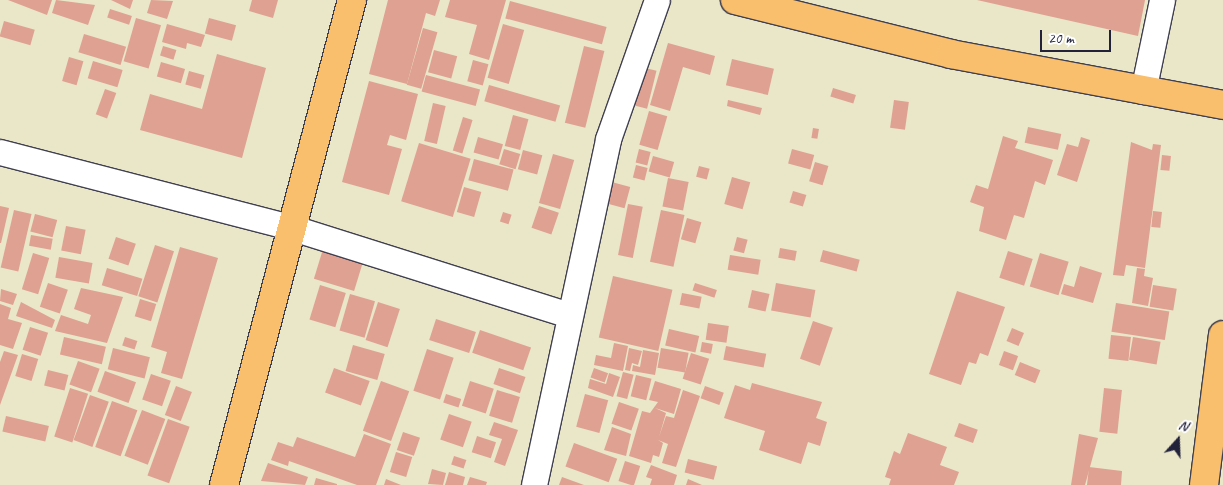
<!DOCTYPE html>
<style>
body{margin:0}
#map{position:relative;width:1223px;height:485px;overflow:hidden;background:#eae6c8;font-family:Caveat,sans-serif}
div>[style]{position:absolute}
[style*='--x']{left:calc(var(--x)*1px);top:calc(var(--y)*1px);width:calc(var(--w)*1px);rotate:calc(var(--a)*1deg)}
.building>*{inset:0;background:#dfa191;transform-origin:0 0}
.roads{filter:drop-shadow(1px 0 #403f50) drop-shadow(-1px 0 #403f50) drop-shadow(0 1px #403f50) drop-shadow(0 -1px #403f50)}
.minor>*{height:25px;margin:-12.5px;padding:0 12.5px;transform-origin:12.5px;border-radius:12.5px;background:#fff}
.major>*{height:28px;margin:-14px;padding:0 14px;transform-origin:14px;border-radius:14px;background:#f9bf6d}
.highway>*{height:28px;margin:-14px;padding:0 14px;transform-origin:14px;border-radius:14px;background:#f9bf6d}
span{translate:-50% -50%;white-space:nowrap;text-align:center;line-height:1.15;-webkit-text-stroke:5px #fff;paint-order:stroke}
.north{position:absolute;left:1153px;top:415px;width:50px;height:50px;-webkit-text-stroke:4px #fff;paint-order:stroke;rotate:20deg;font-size:14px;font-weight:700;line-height:20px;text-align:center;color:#22223b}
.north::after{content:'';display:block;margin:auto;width:18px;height:22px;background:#22223b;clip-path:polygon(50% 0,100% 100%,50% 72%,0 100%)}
.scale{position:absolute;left:1040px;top:30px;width:71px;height:22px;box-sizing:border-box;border:2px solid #22223b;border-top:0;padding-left:6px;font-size:15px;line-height:18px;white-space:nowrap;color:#22223b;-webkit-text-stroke:4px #fff;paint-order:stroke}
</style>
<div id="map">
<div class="building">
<i style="clip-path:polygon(8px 0,52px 0,47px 15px)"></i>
<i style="clip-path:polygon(56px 0,95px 5px,88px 25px,52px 13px)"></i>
<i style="clip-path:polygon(111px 0,133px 0,130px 9px)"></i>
<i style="clip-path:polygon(151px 0,173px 1px,167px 19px,147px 13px)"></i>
<i style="clip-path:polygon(252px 0,278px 0,273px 18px,249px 11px)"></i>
<i style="clip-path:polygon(388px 0,440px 0,435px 16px,426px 13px,407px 84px,369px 74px)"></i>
<i style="clip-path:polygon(450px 0,506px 0,489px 60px,469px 54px,477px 25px,445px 17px)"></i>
<i style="clip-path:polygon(977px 0,1145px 0,1138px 36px)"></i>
<i style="left:510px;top:1px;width:100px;height:18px;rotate:15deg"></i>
<i style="left:110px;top:9px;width:23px;height:9px;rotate:18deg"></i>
<i style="left:136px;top:18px;width:26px;height:45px;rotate:16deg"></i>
<i style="left:209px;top:18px;width:28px;height:16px;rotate:15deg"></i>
<i style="left:4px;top:21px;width:32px;height:16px;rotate:16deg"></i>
<i style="clip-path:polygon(167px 24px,205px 35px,201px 47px,187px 43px,186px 49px,162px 42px)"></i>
<i style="left:503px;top:24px;width:22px;height:56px;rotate:16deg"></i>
<i style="left:423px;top:28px;width:15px;height:59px;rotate:16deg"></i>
<i style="left:84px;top:34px;width:44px;height:19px;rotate:17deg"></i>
<i style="clip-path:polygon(668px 43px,715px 56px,710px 75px,683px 67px,670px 111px,650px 105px)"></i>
<i style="left:163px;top:46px;width:14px;height:10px;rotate:17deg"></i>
<i style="left:584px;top:46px;width:21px;height:79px;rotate:14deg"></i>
<i style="left:434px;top:50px;width:24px;height:23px;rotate:15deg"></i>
<i style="clip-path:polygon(217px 54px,266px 68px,242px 158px,140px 130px,150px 94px,202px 109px)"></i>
<i style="left:69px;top:57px;width:15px;height:25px;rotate:16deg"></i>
<i style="left:732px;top:59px;width:43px;height:27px;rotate:13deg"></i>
<i style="left:473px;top:60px;width:16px;height:22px;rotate:15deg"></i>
<i style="left:93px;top:61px;width:31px;height:18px;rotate:17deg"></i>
<i style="left:161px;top:62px;width:25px;height:15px;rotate:16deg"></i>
<i style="left:641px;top:67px;width:16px;height:39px;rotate:14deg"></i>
<i style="left:189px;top:71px;width:16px;height:14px;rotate:15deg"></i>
<i style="left:426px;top:75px;width:56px;height:17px;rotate:15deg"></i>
<i style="clip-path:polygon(369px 81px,418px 94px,406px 140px,390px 135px,387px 145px,402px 149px,389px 195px,342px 182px)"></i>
<i style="left:489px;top:85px;width:74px;height:17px;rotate:16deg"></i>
<i style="left:833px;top:88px;width:24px;height:9px;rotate:17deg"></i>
<i style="left:105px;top:89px;width:12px;height:27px;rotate:20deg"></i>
<i style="clip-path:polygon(728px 100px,762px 108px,760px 115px,727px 106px)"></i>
<i style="left:894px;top:100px;width:15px;height:28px;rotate:8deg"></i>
<i style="left:433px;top:103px;width:13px;height:39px;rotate:13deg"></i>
<i style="left:649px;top:111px;width:19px;height:35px;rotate:16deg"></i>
<i style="left:513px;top:115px;width:16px;height:32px;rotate:15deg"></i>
<i style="left:463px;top:117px;width:10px;height:35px;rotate:17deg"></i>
<i style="left:1028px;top:127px;width:34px;height:16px;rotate:12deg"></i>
<i style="left:813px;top:128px;width:6px;height:10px;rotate:9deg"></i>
<i style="clip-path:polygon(1003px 136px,1018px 141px,1015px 148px,1053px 160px,1045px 185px,1035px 181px,1024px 218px,1014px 215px,1006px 240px,979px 231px,984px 207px,970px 202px,976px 185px,988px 189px)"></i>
<i style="left:478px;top:137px;width:26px;height:16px;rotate:16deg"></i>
<i style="clip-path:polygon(1081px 137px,1090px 140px,1077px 182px,1057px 175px,1067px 144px,1078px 147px)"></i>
<i style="clip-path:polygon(1131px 142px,1152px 150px,1153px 144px,1161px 145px,1145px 268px,1126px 265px,1124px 276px,1113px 275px)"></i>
<i style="left:419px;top:143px;width:54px;height:61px;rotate:17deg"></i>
<i style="left:504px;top:149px;width:17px;height:16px;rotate:17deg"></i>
<i style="left:639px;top:149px;width:12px;height:14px;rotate:14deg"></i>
<i style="left:792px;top:149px;width:23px;height:15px;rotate:15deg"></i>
<i style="left:523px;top:150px;width:20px;height:20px;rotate:15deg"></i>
<i style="left:553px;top:154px;width:22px;height:51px;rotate:16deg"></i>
<i style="left:1162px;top:155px;width:9px;height:15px;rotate:6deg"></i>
<i style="left:653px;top:156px;width:22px;height:16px;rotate:16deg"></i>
<i style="left:474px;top:159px;width:41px;height:22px;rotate:15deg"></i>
<i style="left:815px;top:162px;width:14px;height:20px;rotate:17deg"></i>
<i style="left:636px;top:165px;width:12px;height:13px;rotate:14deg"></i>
<i style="left:699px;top:166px;width:11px;height:11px;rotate:15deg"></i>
<i style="left:732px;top:177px;width:19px;height:28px;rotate:16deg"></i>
<i style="left:668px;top:178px;width:21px;height:29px;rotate:11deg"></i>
<i style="left:608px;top:181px;width:23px;height:22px;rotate:15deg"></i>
<i style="left:464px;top:187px;width:18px;height:26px;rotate:16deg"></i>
<i style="left:793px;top:191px;width:14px;height:12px;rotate:17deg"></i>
<i style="left:628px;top:204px;width:15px;height:52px;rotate:11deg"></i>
<i style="clip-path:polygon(0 206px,9px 208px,1px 243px,0 243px)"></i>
<i style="left:539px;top:206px;width:21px;height:23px;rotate:19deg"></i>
<i style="left:14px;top:210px;width:18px;height:59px;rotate:13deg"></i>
<i style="left:661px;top:210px;width:24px;height:53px;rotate:12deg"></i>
<i style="left:1153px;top:211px;width:9px;height:16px;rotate:6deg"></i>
<i style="left:503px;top:212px;width:9px;height:10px;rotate:18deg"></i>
<i style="left:35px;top:214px;width:23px;height:18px;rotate:15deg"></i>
<i style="left:687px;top:218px;width:15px;height:22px;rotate:16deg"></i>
<i style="left:66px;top:226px;width:20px;height:25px;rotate:11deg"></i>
<i style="left:31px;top:235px;width:22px;height:11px;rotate:10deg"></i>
<i style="left:116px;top:237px;width:21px;height:23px;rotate:19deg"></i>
<i style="left:737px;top:237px;width:11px;height:14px;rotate:15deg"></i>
<i style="left:155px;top:245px;width:20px;height:54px;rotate:18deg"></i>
<i style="clip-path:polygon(180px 247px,218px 258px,182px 379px,161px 373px,167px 352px,151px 347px)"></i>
<i style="left:780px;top:248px;width:17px;height:10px;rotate:10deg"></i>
<i style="left:323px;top:249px;width:42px;height:31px;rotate:17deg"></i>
<i style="left:823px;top:250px;width:38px;height:12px;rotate:15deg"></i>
<i style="left:1008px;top:251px;width:26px;height:28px;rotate:18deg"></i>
<i style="left:33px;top:253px;width:17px;height:38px;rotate:17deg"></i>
<i style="left:1040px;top:253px;width:30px;height:35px;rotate:17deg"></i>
<i style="left:730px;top:255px;width:31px;height:15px;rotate:9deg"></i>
<i style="left:59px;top:257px;width:34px;height:21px;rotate:10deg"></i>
<i style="clip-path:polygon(1080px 266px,1102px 273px,1093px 303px,1061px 294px,1064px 284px,1074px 287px)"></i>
<i style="left:107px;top:268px;width:37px;height:18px;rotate:17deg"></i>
<i style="clip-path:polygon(1137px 268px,1145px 269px,1144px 276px,1153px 278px,1148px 306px,1132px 303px)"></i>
<i style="left:613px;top:276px;width:61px;height:63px;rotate:13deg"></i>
<i style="left:48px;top:283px;width:21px;height:25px;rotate:19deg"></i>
<i style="left:695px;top:283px;width:23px;height:8px;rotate:18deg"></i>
<i style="left:776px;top:283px;width:40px;height:28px;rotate:10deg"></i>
<i style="left:320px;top:285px;width:27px;height:36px;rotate:17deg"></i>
<i style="left:1153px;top:285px;width:24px;height:22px;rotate:9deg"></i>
<i style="clip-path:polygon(81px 288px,123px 297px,107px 343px,55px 331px,61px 315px,88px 324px,91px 315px,74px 309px)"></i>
<i style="clip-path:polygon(1px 289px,17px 294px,13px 305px,0 301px)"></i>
<i style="left:752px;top:290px;width:18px;height:18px;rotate:13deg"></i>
<i style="clip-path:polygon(957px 291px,1005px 307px,988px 356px,980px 353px,976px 364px,969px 362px,961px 385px,929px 374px)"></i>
<i style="left:682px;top:293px;width:20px;height:12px;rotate:11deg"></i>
<i style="left:350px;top:294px;width:26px;height:38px;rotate:16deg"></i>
<i style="left:140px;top:299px;width:17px;height:18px;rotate:17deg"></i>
<i style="clip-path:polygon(21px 302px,55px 320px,52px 328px,16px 316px)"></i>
<i style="left:378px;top:302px;width:23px;height:40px;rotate:18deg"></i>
<i style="left:1116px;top:303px;width:54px;height:29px;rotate:9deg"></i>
<i style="clip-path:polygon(0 304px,11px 308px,8px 319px,22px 323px,13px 349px,0 345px)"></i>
<i style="left:436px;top:319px;width:42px;height:22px;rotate:18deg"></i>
<i style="left:813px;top:321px;width:21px;height:40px;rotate:19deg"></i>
<i style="left:708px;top:323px;width:21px;height:17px;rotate:8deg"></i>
<i style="left:30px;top:327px;width:19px;height:24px;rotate:18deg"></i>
<i style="left:1012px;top:328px;width:13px;height:14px;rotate:23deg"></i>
<i style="left:669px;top:329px;width:31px;height:17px;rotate:13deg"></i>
<i style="left:480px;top:330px;width:54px;height:24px;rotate:19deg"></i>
<i style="left:1111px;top:335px;width:20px;height:24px;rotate:6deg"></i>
<i style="left:64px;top:337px;width:43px;height:18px;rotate:13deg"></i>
<i style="left:125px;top:337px;width:13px;height:9px;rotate:18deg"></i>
<i style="left:1133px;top:337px;width:28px;height:23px;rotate:10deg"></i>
<i style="left:702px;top:342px;width:11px;height:10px;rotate:10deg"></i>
<i style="clip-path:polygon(614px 343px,628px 346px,623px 371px,594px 365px,596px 355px,611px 358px)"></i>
<i style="left:353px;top:345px;width:33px;height:27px;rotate:16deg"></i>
<i style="left:726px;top:346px;width:41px;height:14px;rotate:11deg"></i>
<i style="left:113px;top:348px;width:38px;height:22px;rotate:14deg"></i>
<i style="clip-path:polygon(629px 348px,642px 351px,638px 365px,632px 363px,630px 371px,625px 370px)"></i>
<i style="left:661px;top:348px;width:28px;height:20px;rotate:10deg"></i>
<i style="left:427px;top:349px;width:28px;height:44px;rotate:18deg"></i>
<i style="clip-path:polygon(643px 350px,659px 353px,655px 375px,632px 371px,633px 365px,640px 367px)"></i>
<i style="clip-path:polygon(4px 351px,18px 355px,0 405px,0 362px)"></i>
<i style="left:1004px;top:351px;width:15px;height:15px;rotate:20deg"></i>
<i style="left:691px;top:353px;width:19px;height:27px;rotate:18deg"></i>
<i style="left:22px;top:354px;width:17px;height:23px;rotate:17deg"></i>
<i style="left:78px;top:361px;width:23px;height:25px;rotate:20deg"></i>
<i style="left:1020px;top:362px;width:22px;height:14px;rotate:22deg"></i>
<i style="left:334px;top:368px;width:38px;height:26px;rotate:20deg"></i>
<i style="left:499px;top:368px;width:28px;height:17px;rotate:19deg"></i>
<i style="left:594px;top:368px;width:15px;height:10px;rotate:20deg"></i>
<i style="left:48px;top:370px;width:21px;height:16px;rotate:14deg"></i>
<i style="left:105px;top:371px;width:33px;height:22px;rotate:20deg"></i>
<i style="left:623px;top:372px;width:11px;height:25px;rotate:15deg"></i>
<i style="clip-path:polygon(609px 373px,620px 377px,613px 397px,588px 388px,590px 379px,606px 384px)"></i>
<i style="left:151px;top:374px;width:21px;height:27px;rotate:19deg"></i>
<i style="left:636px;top:375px;width:16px;height:22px;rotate:14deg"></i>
<i style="left:381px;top:381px;width:30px;height:53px;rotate:20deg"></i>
<i style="left:470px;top:381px;width:25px;height:26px;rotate:18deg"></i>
<i style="clip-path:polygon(655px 381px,681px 389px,674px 414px,655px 408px,666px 413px,659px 437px,666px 416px,674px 418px,683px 390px,700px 396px,676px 467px,662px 463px,668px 444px,658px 440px,663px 443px,659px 457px,653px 455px,651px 463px,629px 456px,642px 411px,650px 413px,658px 402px,649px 400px)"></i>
<i style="clip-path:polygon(752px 383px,822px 402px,816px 418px,827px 422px,820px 446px,808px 442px,801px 464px,759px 450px,765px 431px,724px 418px,735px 385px,750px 390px)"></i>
<i style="left:176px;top:386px;width:17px;height:31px;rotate:21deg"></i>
<i style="left:705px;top:386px;width:20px;height:13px;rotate:20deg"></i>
<i style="left:70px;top:388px;width:19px;height:51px;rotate:18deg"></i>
<i style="left:1104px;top:388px;width:18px;height:44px;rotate:6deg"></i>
<i style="left:497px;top:390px;width:24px;height:27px;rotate:17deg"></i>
<i style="left:446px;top:394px;width:16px;height:9px;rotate:18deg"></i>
<i style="left:585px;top:394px;width:24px;height:34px;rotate:15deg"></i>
<i style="left:90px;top:395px;width:20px;height:48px;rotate:20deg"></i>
<i style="left:112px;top:401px;width:27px;height:49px;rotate:20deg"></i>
<i style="left:619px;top:402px;width:21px;height:23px;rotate:19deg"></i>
<i style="left:142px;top:410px;width:25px;height:49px;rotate:21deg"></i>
<i style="left:449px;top:414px;width:24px;height:27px;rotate:19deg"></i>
<i style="left:6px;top:416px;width:44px;height:16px;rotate:13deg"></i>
<i style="left:168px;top:419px;width:23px;height:60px;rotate:20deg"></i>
<i style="clip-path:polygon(494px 422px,518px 430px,505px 466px,494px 462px,502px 439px,489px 435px)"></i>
<i style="left:959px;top:423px;width:20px;height:14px;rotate:20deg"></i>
<i style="clip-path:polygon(612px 427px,631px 434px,626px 456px,604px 450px)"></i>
<i style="left:403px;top:432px;width:18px;height:19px;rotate:19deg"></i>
<i style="clip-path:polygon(908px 433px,947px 447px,940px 465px,959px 472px,954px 485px,889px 485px,891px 479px,885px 477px,894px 451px,900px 454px)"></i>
<i style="clip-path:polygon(364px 434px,391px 444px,376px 485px,357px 485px,289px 461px,288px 466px,271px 460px,278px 442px,293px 447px,297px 437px,355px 457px)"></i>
<i style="clip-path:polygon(1079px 434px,1098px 438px,1085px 485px,1071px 485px)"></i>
<i style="left:477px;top:436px;width:20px;height:17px;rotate:18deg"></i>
<i style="left:574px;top:443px;width:46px;height:25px;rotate:20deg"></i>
<i style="left:396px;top:452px;width:17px;height:21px;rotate:17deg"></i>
<i style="left:454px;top:456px;width:13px;height:9px;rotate:18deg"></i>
<i style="left:688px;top:459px;width:30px;height:14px;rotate:14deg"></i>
<i style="left:625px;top:461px;width:16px;height:21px;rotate:18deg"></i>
<i style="clip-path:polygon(268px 463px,308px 477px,305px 485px,261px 481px)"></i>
<i style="clip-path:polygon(651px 465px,677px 475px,674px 485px,650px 485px,652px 479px,646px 477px)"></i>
<i style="clip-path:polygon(1089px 467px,1122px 471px,1121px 485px,1087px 485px)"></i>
<i style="clip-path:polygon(432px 469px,446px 473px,443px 485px,428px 484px)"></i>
<i style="clip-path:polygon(449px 472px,465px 477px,463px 485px,445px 485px)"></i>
<i style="clip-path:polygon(470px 477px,487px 482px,486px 485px,467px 485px)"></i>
<i style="clip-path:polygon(562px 477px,584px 485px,559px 485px)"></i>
<i style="clip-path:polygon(316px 478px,337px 484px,337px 485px,314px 485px)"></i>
<i style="clip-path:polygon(386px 479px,401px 485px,384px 485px)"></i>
<i style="clip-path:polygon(688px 479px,702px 485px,686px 485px)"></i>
</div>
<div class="roads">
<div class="minor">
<i style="--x:1143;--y:91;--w:93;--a:-78.2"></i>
<i style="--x:0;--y:152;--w:303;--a:14.5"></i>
<i style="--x:293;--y:228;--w:289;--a:17.5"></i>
<i style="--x:534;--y:485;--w:354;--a:-77.9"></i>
<i style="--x:608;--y:139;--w:147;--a:-70.6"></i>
</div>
<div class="major">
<i style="--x:735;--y:0;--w:223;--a:14"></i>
<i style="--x:951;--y:54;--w:277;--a:10.6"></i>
<i style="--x:224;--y:485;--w:502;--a:-75.22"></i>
</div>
<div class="highway">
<i style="--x:1204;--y:485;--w:151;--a:-82.8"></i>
</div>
</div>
<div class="north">N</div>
<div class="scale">20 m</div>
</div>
